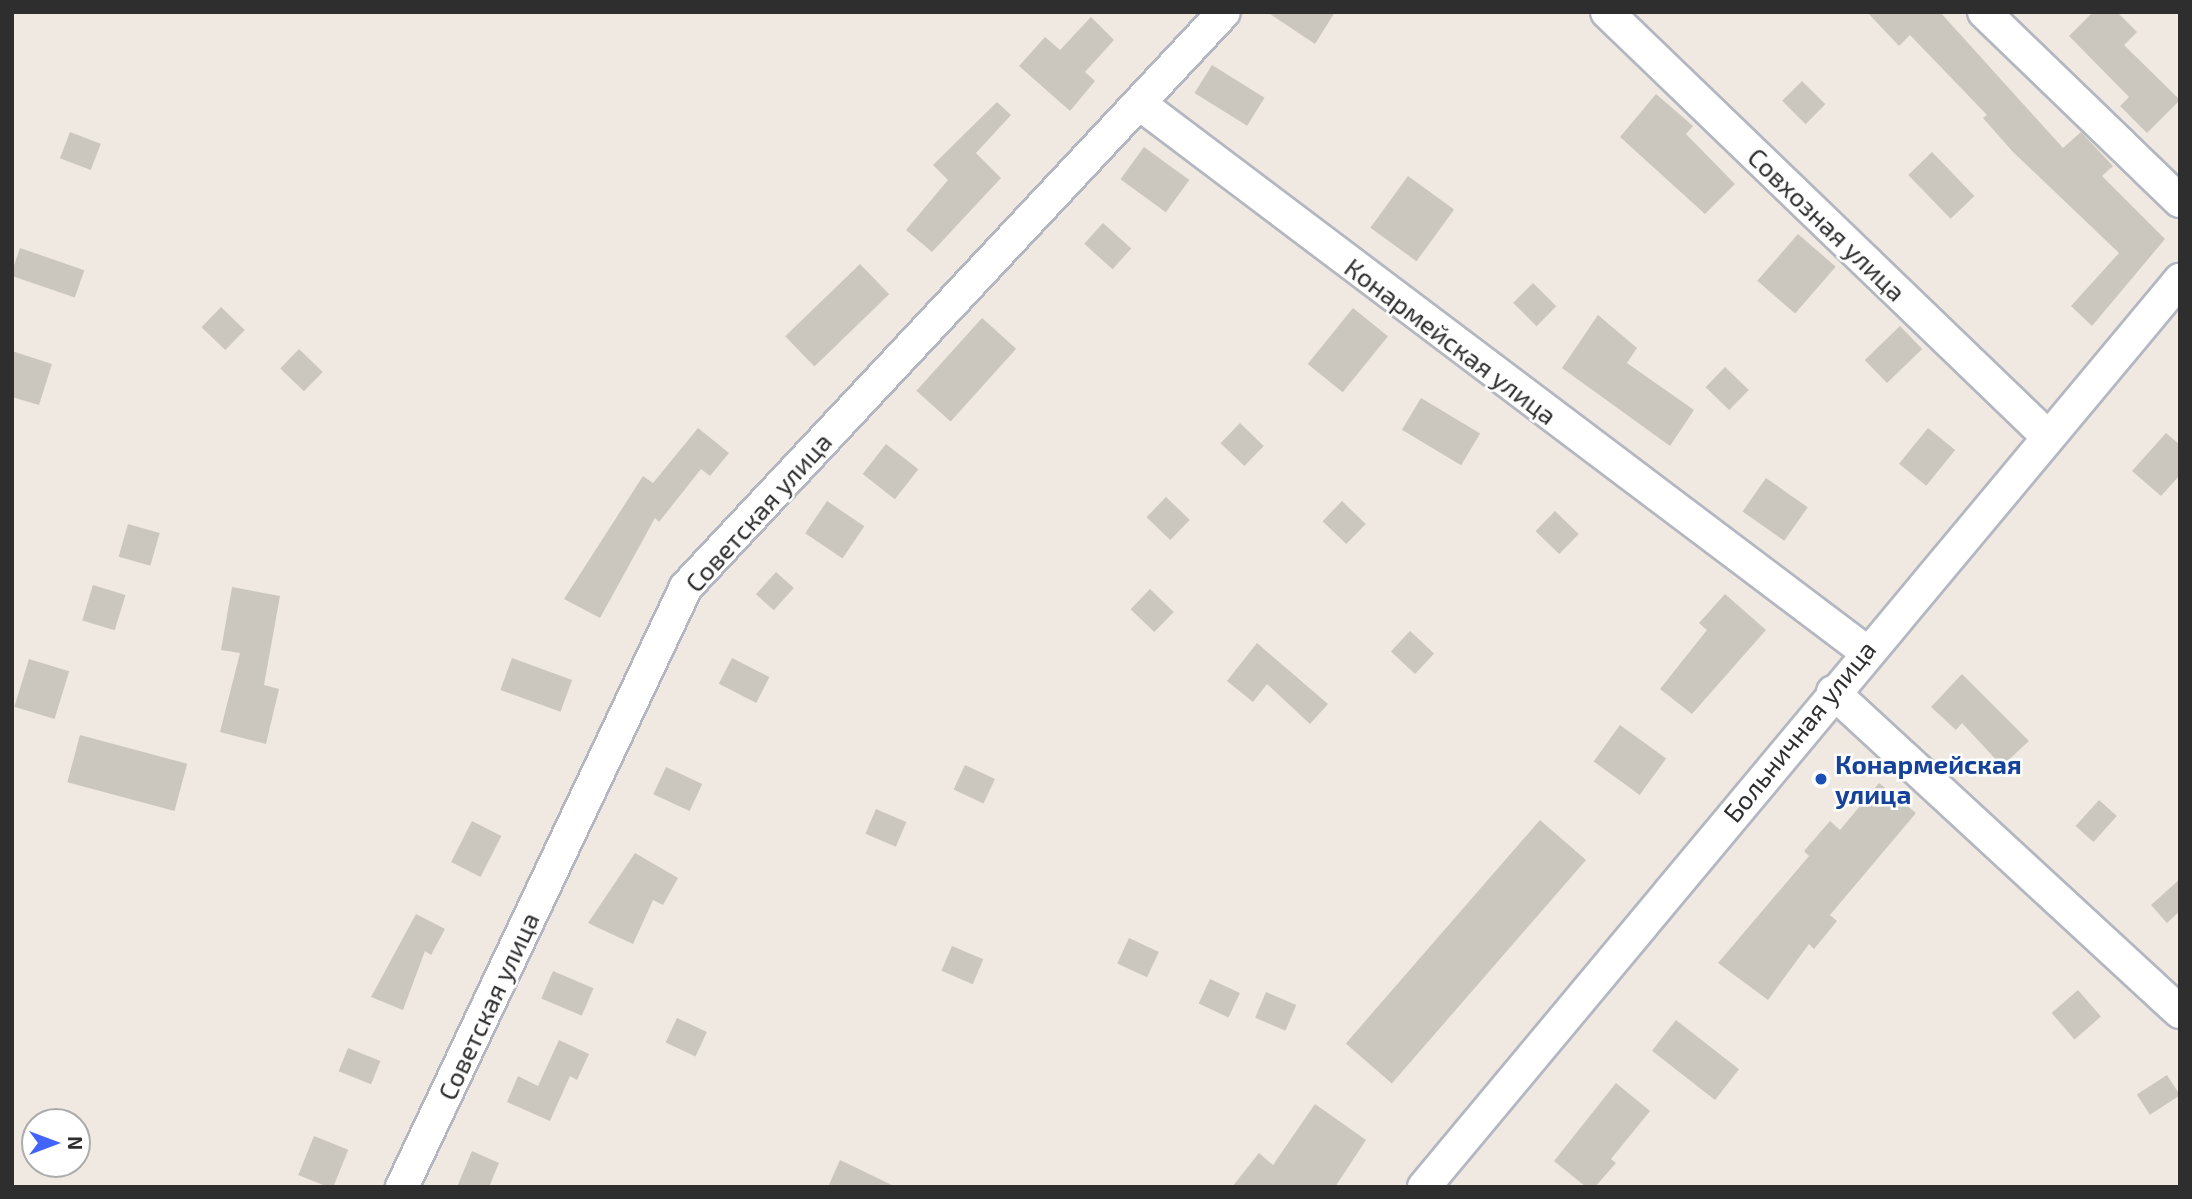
<!DOCTYPE html>
<meta charset="utf-8">
<style>
body{margin:0}
#map{position:relative;width:2192px;height:1199px;overflow:hidden;background:#efe9e1;font-family:"Exo 2",sans-serif}
div>[style]{position:absolute}
[style*='--x']{left:calc(var(--x)*1px);top:calc(var(--y)*1px);width:calc(var(--w)*1px);rotate:calc(var(--a)*1deg)}
.building>*{inset:0;background:#cbc7bf;transform-origin:0 0}
.roads{filter:drop-shadow(2px 0 #b4b7c1) drop-shadow(-2px 0 #b4b7c1) drop-shadow(0 2px #b4b7c1) drop-shadow(0 -2px #b4b7c1)}
.minor>*{height:32px;margin:-16px;padding:0 16px;transform-origin:16px;border-radius:16px;background:#fff}
.dots>*{width:19px;height:19px;translate:-50% -50%;box-sizing:border-box;border:4px solid #fff;border-radius:50%}
span{translate:-50% -50%;white-space:nowrap;text-align:center;line-height:1.15;-webkit-text-stroke:5px #fff;paint-order:stroke}
.street-label{font-size:26px;color:#2e2e2e}
.transit-label{font-size:26px;color:#164399;font-weight:700}
.left{translate:0 -50%;text-align:left}
.frame{position:absolute;inset:0;border:14px solid #2e2e2e;pointer-events:none}
.north{position:absolute;left:21px;top:1108px;width:70px;height:70px;box-sizing:border-box;background:#fff;border:2px solid #ababab;border-radius:50%;rotate:90deg;font-size:19px;font-weight:700;line-height:28px;text-align:center;color:#2e2e2e}
.north::after{content:'';display:block;margin:auto;width:24px;height:32px;background:#4264fb;clip-path:polygon(50% 0,100% 100%,50% 72%,0 100%)}
</style>
<div id="map">
<div class="building">
<i style="clip-path:polygon(1267px 12px,1335px 12px,1315px 44px)"></i>
<i style="clip-path:polygon(1867px 12px,1940px 12px,2063px 148px,2081px 132px,2113px 166px,2102px 176px,2165px 239px,2092px 326px,2071px 306px,2119px 253px,2013px 152px,1983px 118px,1987px 115px,1910px 35px,1899px 46px)"></i>
<i style="clip-path:polygon(2093px 12px,2117px 12px,2137px 32px,2124px 45px,2180px 100px,2147px 133px,2120px 106px,2129px 97px,2069px 36px)"></i>
<i style="clip-path:polygon(1091px 17px,1114px 40px,1085px 72px,1095px 81px,1070px 111px,1019px 66px,1045px 37px,1060px 50px)"></i>
<i style="left:1212px;top:65px;width:62px;height:33px;rotate:32deg"></i>
<i style="left:1802px;top:81px;width:33px;height:28px;rotate:45deg"></i>
<i style="clip-path:polygon(1656px 94px,1693px 126px,1686px 134px,1735px 184px,1705px 214px,1620px 137px)"></i>
<i style="clip-path:polygon(997px 102px,1011px 115px,976px 153px,1001px 178px,932px 252px,906px 230px,948px 180px,933px 165px)"></i>
<i style="left:70px;top:132px;width:33px;height:28px;rotate:21deg"></i>
<i style="left:1144px;top:147px;width:56px;height:40px;rotate:36deg"></i>
<i style="left:1932px;top:152px;width:61px;height:33px;rotate:46deg"></i>
<i style="left:1408px;top:176px;width:57px;height:64px;rotate:36deg"></i>
<i style="left:1103px;top:223px;width:38px;height:28px;rotate:42deg"></i>
<i style="left:1798px;top:234px;width:50px;height:62px;rotate:41deg"></i>
<i style="left:20px;top:248px;width:68px;height:29px;rotate:19deg"></i>
<i style="left:860px;top:264px;width:42px;height:104px;rotate:46deg"></i>
<i style="left:1533px;top:283px;width:33px;height:28px;rotate:45deg"></i>
<i style="left:221px;top:307px;width:33px;height:28px;rotate:44deg"></i>
<i style="left:1353px;top:308px;width:45px;height:72px;rotate:39deg"></i>
<i style="clip-path:polygon(1598px 315px,1637px 348px,1627px 363px,1694px 410px,1670px 446px,1562px 368px)"></i>
<i style="left:982px;top:318px;width:46px;height:98px;rotate:42deg"></i>
<i style="left:1900px;top:326px;width:32px;height:49px;rotate:46deg"></i>
<i style="left:299px;top:349px;width:33px;height:27px;rotate:44deg"></i>
<i style="clip-path:polygon(12px 351px,52px 364px,39px 405px,12px 397px)"></i>
<i style="left:1725px;top:367px;width:33px;height:28px;rotate:44deg"></i>
<i style="left:1421px;top:398px;width:69px;height:37px;rotate:31deg"></i>
<i style="left:1240px;top:423px;width:33px;height:28px;rotate:44deg"></i>
<i style="clip-path:polygon(698px 428px,729px 453px,710px 476px,701px 469px,659px 522px,655px 518px,600px 618px,564px 599px,643px 476px,653px 483px)"></i>
<i style="left:1928px;top:428px;width:35px;height:46px;rotate:39deg"></i>
<i style="clip-path:polygon(2166px 433px,2180px 445px,2180px 475px,2161px 496px,2132px 471px)"></i>
<i style="left:886px;top:444px;width:41px;height:38px;rotate:38deg"></i>
<i style="left:1766px;top:478px;width:51px;height:41px;rotate:35deg"></i>
<i style="left:1166px;top:497px;width:33px;height:28px;rotate:44deg"></i>
<i style="left:827px;top:501px;width:45px;height:39px;rotate:34deg"></i>
<i style="left:1342px;top:501px;width:33px;height:28px;rotate:44deg"></i>
<i style="left:1555px;top:511px;width:33px;height:28px;rotate:44deg"></i>
<i style="left:128px;top:524px;width:33px;height:34px;rotate:16deg"></i>
<i style="left:776px;top:572px;width:24px;height:30px;rotate:42deg"></i>
<i style="left:93px;top:585px;width:34px;height:37px;rotate:17deg"></i>
<i style="clip-path:polygon(232px 587px,280px 596px,264px 685px,279px 689px,266px 744px,220px 732px,240px 653px,221px 650px)"></i>
<i style="left:1150px;top:589px;width:33px;height:28px;rotate:44deg"></i>
<i style="clip-path:polygon(1725px 594px,1766px 630px,1692px 714px,1660px 689px,1707px 630px,1699px 623px)"></i>
<i style="left:1410px;top:631px;width:33px;height:28px;rotate:43deg"></i>
<i style="clip-path:polygon(1257px 643px,1328px 704px,1310px 724px,1267px 684px,1253px 702px,1227px 681px)"></i>
<i style="left:512px;top:658px;width:64px;height:34px;rotate:20deg"></i>
<i style="left:732px;top:658px;width:42px;height:29px;rotate:27deg"></i>
<i style="left:29px;top:659px;width:42px;height:50px;rotate:17deg"></i>
<i style="clip-path:polygon(1962px 674px,2029px 741px,2002px 766px,1962px 723px,1956px 730px,1931px 707px)"></i>
<i style="left:1620px;top:725px;width:57px;height:45px;rotate:36deg"></i>
<i style="left:80px;top:735px;width:111px;height:49px;rotate:15deg"></i>
<i style="left:965px;top:765px;width:33px;height:27px;rotate:25deg"></i>
<i style="left:666px;top:767px;width:40px;height:30px;rotate:25deg"></i>
<i style="clip-path:polygon(1879px 783px,1916px 813px,1830px 915px,1837px 921px,1814px 949px,1809px 944px,1768px 1000px,1718px 963px,1809px 856px,1804px 851px,1830px 821px,1840px 830px)"></i>
<i style="left:2099px;top:800px;width:24px;height:35px;rotate:42deg"></i>
<i style="left:876px;top:809px;width:33px;height:27px;rotate:23deg"></i>
<i style="left:1540px;top:820px;width:61px;height:296px;rotate:41deg"></i>
<i style="left:472px;top:821px;width:33px;height:46px;rotate:27deg"></i>
<i style="clip-path:polygon(635px 853px,678px 878px,663px 905px,653px 900px,633px 944px,588px 923px)"></i>
<i style="clip-path:polygon(2180px 879px,2180px 911px,2167px 923px,2151px 905px)"></i>
<i style="clip-path:polygon(416px 914px,445px 929px,431px 955px,425px 951px,403px 1010px,371px 997px)"></i>
<i style="left:1129px;top:938px;width:33px;height:28px;rotate:25deg"></i>
<i style="left:952px;top:946px;width:34px;height:27px;rotate:23deg"></i>
<i style="left:553px;top:971px;width:44px;height:30px;rotate:23deg"></i>
<i style="left:1210px;top:979px;width:33px;height:27px;rotate:25deg"></i>
<i style="left:2078px;top:990px;width:35px;height:35px;rotate:49deg"></i>
<i style="left:1266px;top:992px;width:33px;height:28px;rotate:23deg"></i>
<i style="left:677px;top:1018px;width:33px;height:27px;rotate:25deg"></i>
<i style="left:1676px;top:1020px;width:80px;height:39px;rotate:38deg"></i>
<i style="clip-path:polygon(559px 1040px,589px 1054px,577px 1080px,570px 1076px,550px 1121px,507px 1102px,518px 1076px,538px 1086px)"></i>
<i style="left:348px;top:1048px;width:35px;height:25px;rotate:22deg"></i>
<i style="left:2167px;top:1075px;width:24px;height:36px;rotate:57deg"></i>
<i style="clip-path:polygon(1616px 1083px,1650px 1111px,1611px 1159px,1616px 1163px,1595px 1187px,1586px 1187px,1554px 1161px)"></i>
<i style="clip-path:polygon(1315px 1104px,1366px 1140px,1335px 1187px,1232px 1187px,1259px 1153px,1273px 1165px)"></i>
<i style="left:314px;top:1136px;width:37px;height:42px;rotate:22deg"></i>
<i style="clip-path:polygon(472px 1151px,499px 1163px,489px 1187px,457px 1187px)"></i>
<i style="clip-path:polygon(840px 1160px,896px 1187px,828px 1187px)"></i>
</div>
<div class="roads">
<div class="minor">
<i style="--x:1607;--y:12;--w:610;--a:43.94"></i>
<i style="--x:1984;--y:12;--w:272;--a:44"></i>
<i style="--x:1140;--y:104;--w:908;--a:37.03"></i>
<i style="--x:1833;--y:692;--w:472;--a:42.7"></i>
<i style="--x:402;--y:1187;--w:664;--a:-64.67"></i>
<i style="--x:686;--y:587;--w:787;--a:-46.9"></i>
<i style="--x:1424;--y:1187;--w:1181;--a:-50.19"></i>
</div>
</div>
<div class="dots">
<i style="left:1821px;top:779px;background:#1a4fb4"></i>
</div>
<div class="street-label">
<span style="left:1827px;top:224px;rotate:44deg">Совхозная улица</span>
<span style="left:1451px;top:341px;rotate:37deg">Конармейская улица</span>
<span style="left:758px;top:512px;rotate:-48deg">Советская улица</span>
<span style="left:1799px;top:731px;rotate:-51deg">Больничная улица</span>
<span style="left:488px;top:1006px;rotate:-65deg">Советская улица</span>
</div>
<div class="transit-label">
<span class="left" style="left:1835px;top:779px">Конармейская<br>улица</span>
</div>
<div class="frame"></div>
<div class="north">N</div>
</div>
